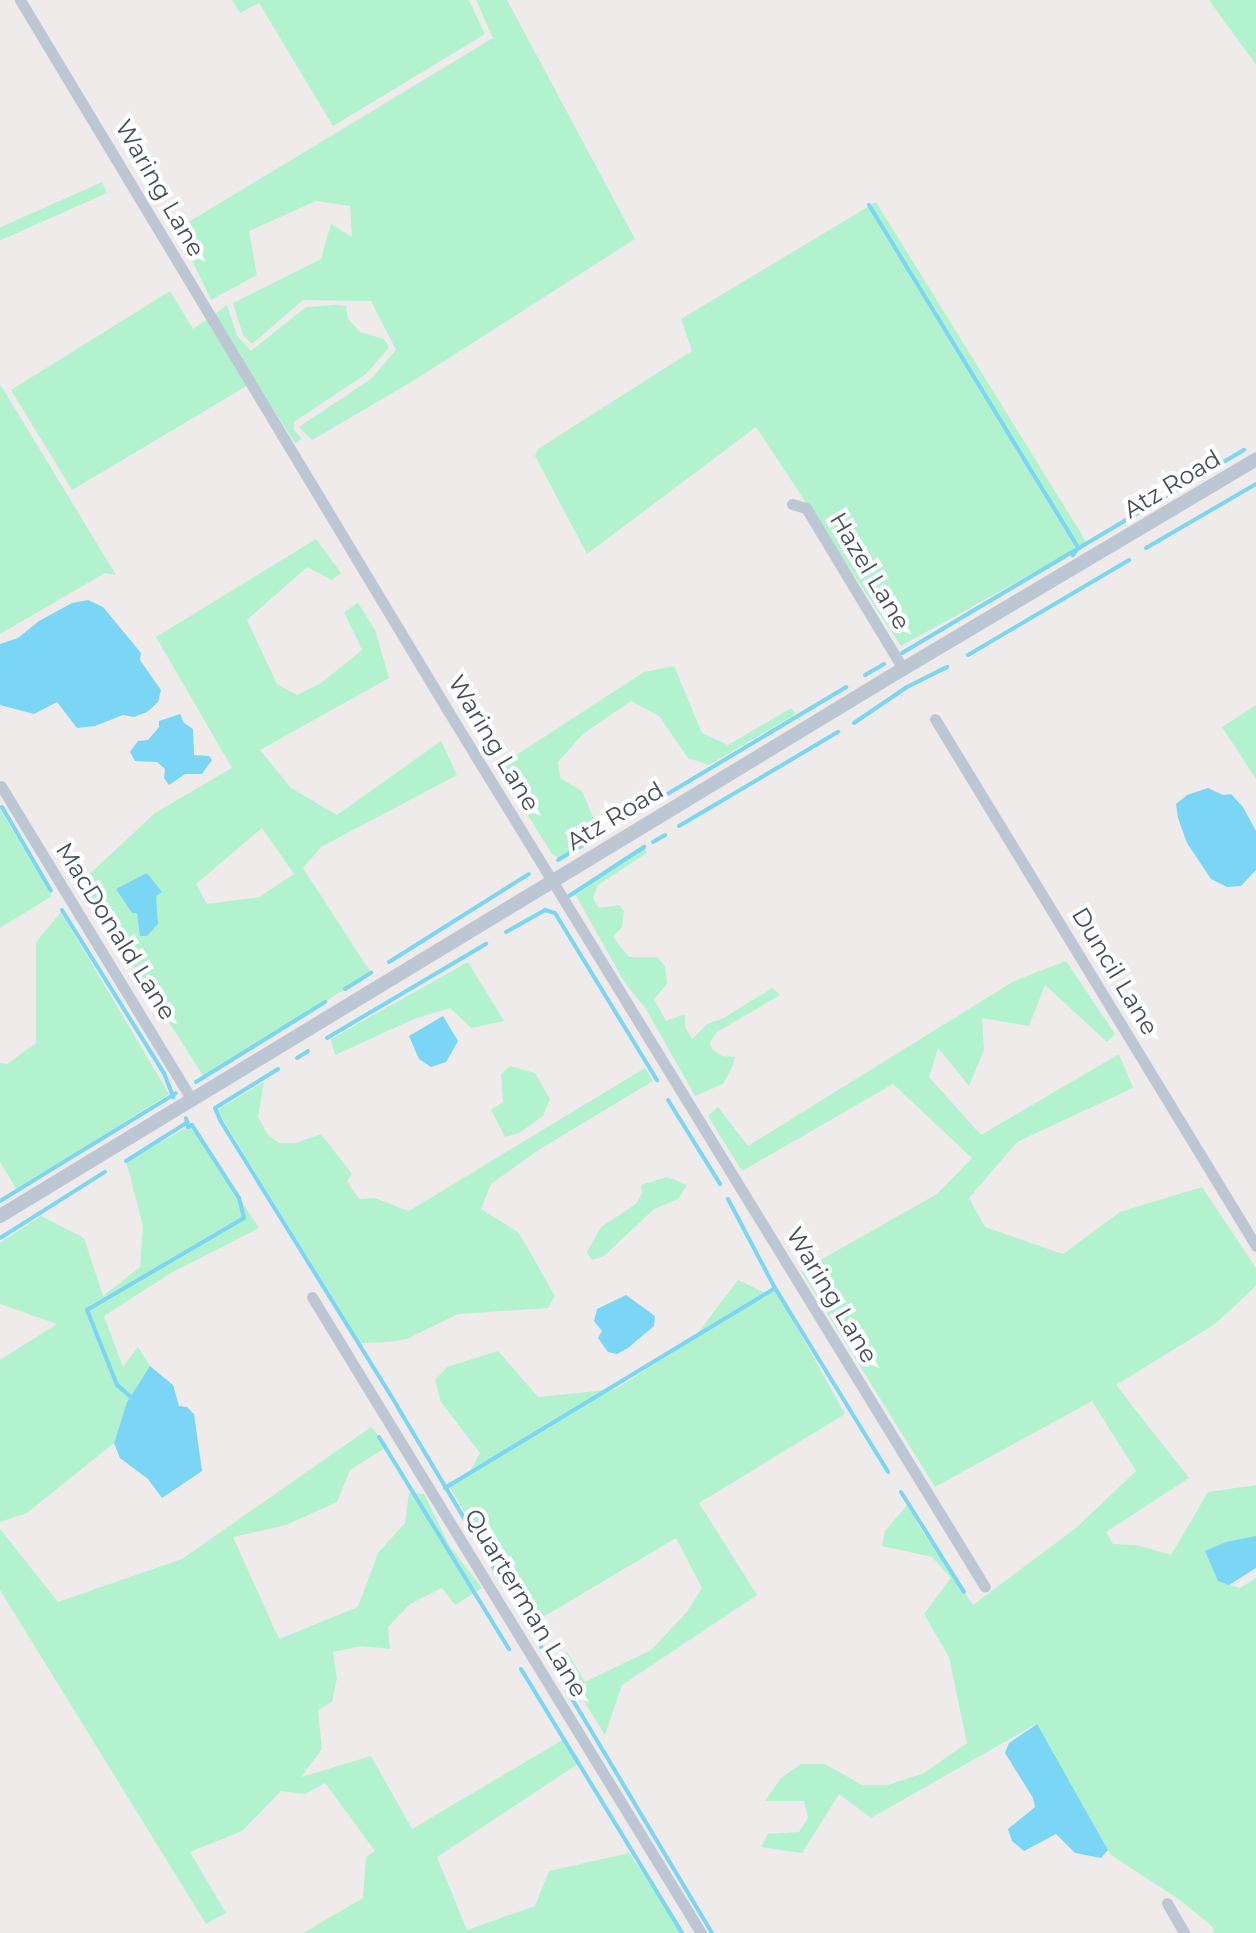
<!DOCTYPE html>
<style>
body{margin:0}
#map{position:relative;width:1256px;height:1933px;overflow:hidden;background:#eeebea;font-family:Montserrat,sans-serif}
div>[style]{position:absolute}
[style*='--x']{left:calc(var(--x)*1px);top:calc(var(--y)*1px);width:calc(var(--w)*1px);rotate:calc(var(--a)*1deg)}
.green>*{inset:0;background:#b3f2ce;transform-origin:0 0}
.water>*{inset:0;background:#7bd5f4}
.stream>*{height:4px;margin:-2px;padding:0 2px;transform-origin:2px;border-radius:2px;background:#7bd5f4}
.minor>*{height:11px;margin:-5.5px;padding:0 5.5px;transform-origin:5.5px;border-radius:5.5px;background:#bcc7d3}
.tertiary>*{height:14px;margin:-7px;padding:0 7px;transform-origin:7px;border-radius:7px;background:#bcc7d3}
span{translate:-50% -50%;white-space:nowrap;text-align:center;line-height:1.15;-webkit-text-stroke:8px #fff;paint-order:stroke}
.street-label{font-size:24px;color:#424e5a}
</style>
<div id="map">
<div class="green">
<i style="clip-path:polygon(232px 0,469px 0,485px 34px,333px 126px,259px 3px,240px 13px)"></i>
<i style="clip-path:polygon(476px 0,507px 0,635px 239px,413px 381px,312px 440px,299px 427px,371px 379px,396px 350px,371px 301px,303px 300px,252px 344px,243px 335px,233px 303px,321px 259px,331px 224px,352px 237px,350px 206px,316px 201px,249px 231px,257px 275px,211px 300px,177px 229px,493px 38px)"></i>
<i style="clip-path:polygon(1209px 0,1256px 0,1256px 65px)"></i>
<i style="left:102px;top:182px;width:12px;height:120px;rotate:66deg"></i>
<i style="clip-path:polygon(876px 202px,1087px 543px,901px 646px,756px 427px,587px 554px,535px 456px,538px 449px,692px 351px,681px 319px)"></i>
<i style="clip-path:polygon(170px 291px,193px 329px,227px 305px,237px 336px,251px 351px,306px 307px,336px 305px,346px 306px,348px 319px,360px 332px,384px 339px,389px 348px,366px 374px,294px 422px,294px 430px,302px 439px,295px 443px,255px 381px,72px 490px,11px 390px)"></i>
<i style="clip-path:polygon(0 384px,116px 575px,105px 573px,0 634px)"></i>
<i style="clip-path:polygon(evenodd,316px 539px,341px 573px,332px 580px,307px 567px,247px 620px,277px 684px,297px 695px,321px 683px,362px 650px,344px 612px,358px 603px,375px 630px,389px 678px,260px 750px,291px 788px,337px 815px,441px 741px,457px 775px,321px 847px,303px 868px,371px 973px,204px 1077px,80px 883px,155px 813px,232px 768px,156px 637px,316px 539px,262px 828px,294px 874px,259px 897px,207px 904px,196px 884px,262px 828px)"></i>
<i style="clip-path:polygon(674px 666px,702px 733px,728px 745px,791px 708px,796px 714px,709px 765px,688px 758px,659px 716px,631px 701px,583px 734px,558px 762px,560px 778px,582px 791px,600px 833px,560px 859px,552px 854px,498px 767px,644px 672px)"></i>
<i style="clip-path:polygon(1256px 705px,1256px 779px,1222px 727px)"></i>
<i style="clip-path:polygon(0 809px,52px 896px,0 928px)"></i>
<i style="clip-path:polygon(644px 847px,647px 853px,598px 885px,593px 898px,599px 908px,619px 905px,624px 911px,622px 927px,613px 937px,629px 957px,657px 957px,665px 966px,667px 984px,654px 999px,666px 1021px,685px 1014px,685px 1027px,692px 1039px,707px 1024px,722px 1019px,772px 988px,780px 995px,717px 1032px,710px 1042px,712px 1049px,722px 1056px,735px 1057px,733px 1065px,723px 1084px,695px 1096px,646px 1009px,625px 983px,575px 894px)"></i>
<i style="clip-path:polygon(61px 912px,169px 1094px,17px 1190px,0 1162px,0 1063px,7px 1064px,36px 1043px,36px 942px)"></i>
<i style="clip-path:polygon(1066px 961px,1115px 1034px,1107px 1042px,1045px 985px,1029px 1026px,982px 1018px,984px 1050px,969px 1086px,938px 1048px,929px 1077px,981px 1135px,1119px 1054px,1133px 1088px,1017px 1142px,969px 1198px,985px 1227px,1063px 1254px,1120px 1212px,1202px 1187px,1256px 1268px,1256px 1286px,1215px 1324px,1116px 1385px,1189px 1478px,1106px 1532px,1113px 1544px,1137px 1545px,1171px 1555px,1208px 1492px,1256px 1485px,1256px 1536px,1218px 1581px,1240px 1588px,1256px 1578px,1256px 1933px,1214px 1933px,1213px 1927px,1180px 1900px,1111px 1855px,1036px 1724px,871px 1818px,839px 1794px,802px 1853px,761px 1847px,768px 1834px,799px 1832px,808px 1818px,804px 1801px,765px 1801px,781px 1778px,801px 1764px,825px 1764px,862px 1785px,888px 1785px,924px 1773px,967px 1743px,949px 1657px,924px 1614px,951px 1578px,932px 1557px,882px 1546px,885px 1531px,909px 1503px,917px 1523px,973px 1605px,1076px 1528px,1136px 1471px,1092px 1401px,935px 1487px,801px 1271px,937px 1194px,972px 1158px,893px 1084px,742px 1171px,708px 1116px,718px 1107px,748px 1146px,1014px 981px)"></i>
<i style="clip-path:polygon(468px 962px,504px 1021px,471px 1028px,450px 1008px,414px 1019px,335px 1055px,331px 1039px)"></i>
<i style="clip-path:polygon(510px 1066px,535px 1073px,550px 1099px,543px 1116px,519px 1133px,505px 1137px,491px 1110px,503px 1102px,501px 1074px)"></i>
<i style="clip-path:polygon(645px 1068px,653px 1081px,540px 1149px,491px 1184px,481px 1209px,519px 1233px,555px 1296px,548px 1308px,458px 1314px,407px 1339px,389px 1342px,360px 1343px,217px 1110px,264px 1082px,258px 1117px,268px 1135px,279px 1143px,296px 1143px,321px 1134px,352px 1174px,347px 1181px,359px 1199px,375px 1198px,409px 1211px)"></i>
<i style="clip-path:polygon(192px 1125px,259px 1228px,171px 1273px,104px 1316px,123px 1367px,138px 1347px,150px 1366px,127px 1402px,114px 1443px,27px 1513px,0 1522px,0 1360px,57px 1324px,0 1304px,0 1243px,41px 1216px,84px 1238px,103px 1296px,140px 1267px,143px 1226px,126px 1161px)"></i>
<i style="clip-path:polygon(667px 1177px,687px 1185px,678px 1199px,654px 1209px,604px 1256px,592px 1260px,587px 1252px,601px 1227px,636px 1204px,642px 1193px,641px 1185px)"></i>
<i style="clip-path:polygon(738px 1280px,768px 1294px,775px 1288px,845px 1414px,699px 1503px,757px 1595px,622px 1685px,605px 1735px,558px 1659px,567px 1652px,585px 1682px,651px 1650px,686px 1613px,702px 1588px,676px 1538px,533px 1623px,447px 1483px,469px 1473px,480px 1453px,441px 1402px,435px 1380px,447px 1367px,498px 1351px,538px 1397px,616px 1389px,694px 1338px)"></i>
<i style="clip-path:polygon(371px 1427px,388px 1446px,350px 1470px,337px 1502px,286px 1525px,233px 1537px,279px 1639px,358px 1607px,378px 1553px,405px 1523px,409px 1493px,424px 1494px,449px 1545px,482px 1588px,455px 1605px,442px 1588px,410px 1604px,388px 1627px,390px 1649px,362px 1646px,333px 1652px,337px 1678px,332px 1702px,318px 1710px,322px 1749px,301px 1777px,371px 1756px,412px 1829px,564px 1739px,581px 1762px,437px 1857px,467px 1930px,535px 1906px,549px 1871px,629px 1853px,684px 1933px,303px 1933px,363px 1898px,366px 1857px,375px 1851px,325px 1783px,305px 1794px,281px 1791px,242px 1831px,190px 1852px,226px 1913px,206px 1924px,0 1590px,0 1529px,58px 1602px,182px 1559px)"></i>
</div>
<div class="water">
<i style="clip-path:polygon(88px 600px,103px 607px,141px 653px,140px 660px,161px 690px,158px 702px,147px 712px,134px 717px,123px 715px,95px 726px,77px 728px,57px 702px,34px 714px,0 705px,0 644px,18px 638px,39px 621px,72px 603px)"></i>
<i style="clip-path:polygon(180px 714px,184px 723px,193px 729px,194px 755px,209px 756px,212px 760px,202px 774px,185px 774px,169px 785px,164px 778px,165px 769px,157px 762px,135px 761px,130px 752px,138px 741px,148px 740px,159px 727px,159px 721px)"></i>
<i style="clip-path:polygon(1208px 788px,1223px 795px,1231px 794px,1243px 807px,1256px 831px,1256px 870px,1241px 886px,1227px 887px,1211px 879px,1187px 843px,1178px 818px,1176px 804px,1187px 795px)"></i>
<i style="clip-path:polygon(147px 873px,162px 892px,156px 896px,158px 924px,147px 936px,140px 936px,137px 913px,132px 913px,116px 889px)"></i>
<i style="clip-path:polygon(443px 1016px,458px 1041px,446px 1062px,431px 1067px,419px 1059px,409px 1036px)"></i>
<i style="clip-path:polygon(626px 1295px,655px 1316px,654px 1326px,628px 1348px,617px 1354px,608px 1352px,598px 1338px,602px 1331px,594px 1321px,597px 1309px)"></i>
<i style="clip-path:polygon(150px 1366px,173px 1385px,179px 1406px,187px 1407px,194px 1414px,202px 1471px,162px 1498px,148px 1479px,120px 1458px,114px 1443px,127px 1402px)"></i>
<i style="clip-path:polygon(1256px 1536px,1256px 1568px,1229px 1585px,1218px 1581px,1205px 1551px,1226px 1542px)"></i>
<i style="clip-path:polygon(1037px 1724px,1108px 1850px,1101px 1858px,1075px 1853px,1056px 1834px,1024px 1851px,1012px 1841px,1008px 1829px,1035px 1807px,1033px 1798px,1005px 1753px,1009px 1743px)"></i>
</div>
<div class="stream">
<i style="--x:869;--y:205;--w:402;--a:58.6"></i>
<i style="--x:1078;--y:548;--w:9;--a:126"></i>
<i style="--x:1146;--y:548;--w:127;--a:-30.2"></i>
<i style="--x:902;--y:653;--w:398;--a:-30.7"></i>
<i style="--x:968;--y:655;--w:187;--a:-30.5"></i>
<i style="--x:865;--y:675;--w:22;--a:-30"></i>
<i style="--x:854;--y:723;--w:64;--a:-34.2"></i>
<i style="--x:907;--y:687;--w:45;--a:-26.6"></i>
<i style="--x:2;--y:807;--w:97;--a:59.7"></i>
<i style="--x:624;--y:820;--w:259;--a:-30.9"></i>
<i style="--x:679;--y:826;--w:185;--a:-30.6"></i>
<i style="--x:653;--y:842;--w:14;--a:-30"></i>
<i style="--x:558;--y:860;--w:55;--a:-30.8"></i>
<i style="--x:569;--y:896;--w:90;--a:-33.2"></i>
<i style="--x:644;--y:847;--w:6;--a:141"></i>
<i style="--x:62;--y:910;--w:192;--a:58"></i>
<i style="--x:164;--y:1073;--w:26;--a:69"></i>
<i style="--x:506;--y:932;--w:45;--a:-29.4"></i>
<i style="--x:545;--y:910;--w:10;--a:17"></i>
<i style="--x:555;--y:913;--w:196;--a:58.6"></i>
<i style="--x:389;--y:962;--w:165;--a:-32.2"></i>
<i style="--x:345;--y:989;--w:31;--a:-32"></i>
<i style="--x:327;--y:1038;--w:185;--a:-30.6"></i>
<i style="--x:297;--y:1058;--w:13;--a:-32"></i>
<i style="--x:278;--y:1069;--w:74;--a:148.2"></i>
<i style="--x:215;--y:1108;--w:13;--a:67"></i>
<i style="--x:220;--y:1120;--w:336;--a:58.2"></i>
<i style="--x:397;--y:1406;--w:614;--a:59.13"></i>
<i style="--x:196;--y:1082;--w:152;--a:-31.8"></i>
<i style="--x:668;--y:1100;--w:99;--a:58.2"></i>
<i style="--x:126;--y:1161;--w:73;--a:-32.2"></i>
<i style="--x:728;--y:1199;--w:101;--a:62.2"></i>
<i style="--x:775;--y:1288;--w:216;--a:58.4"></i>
<i style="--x:0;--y:1201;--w:206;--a:-31.5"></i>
<i style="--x:0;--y:1238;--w:124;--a:-32.2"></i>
<i style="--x:132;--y:1398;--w:20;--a:-139"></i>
<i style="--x:117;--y:1385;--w:81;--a:-111.8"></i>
<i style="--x:87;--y:1310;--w:182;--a:-30.4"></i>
<i style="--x:244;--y:1218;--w:21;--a:-104"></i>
<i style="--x:239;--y:1198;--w:87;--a:-122.8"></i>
<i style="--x:192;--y:1125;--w:4;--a:153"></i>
<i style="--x:188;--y:1127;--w:9;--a:-103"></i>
<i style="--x:379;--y:1437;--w:249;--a:58.5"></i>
<i style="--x:445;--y:1488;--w:386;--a:-31.2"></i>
<i style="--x:901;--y:1492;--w:118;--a:57.8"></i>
<i style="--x:521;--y:1669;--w:309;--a:58.6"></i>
</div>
<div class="minor">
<i style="--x:20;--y:0;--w:830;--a:58.95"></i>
<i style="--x:448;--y:711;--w:1027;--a:58.49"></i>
<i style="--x:792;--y:504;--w:15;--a:16"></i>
<i style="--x:806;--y:508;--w:188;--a:58.9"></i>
<i style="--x:935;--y:719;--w:617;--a:58.65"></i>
<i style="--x:1;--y:786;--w:368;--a:58.7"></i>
<i style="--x:312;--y:1297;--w:746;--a:58.55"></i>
<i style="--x:1167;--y:1903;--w:34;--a:60"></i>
</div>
<div class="tertiary">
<i style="--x:0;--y:1216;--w:1056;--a:-31.21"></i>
<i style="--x:903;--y:669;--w:411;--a:-30.7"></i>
</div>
<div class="street-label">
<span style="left:160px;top:188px;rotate:60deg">Waring Lane</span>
<span style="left:1172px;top:484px;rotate:-31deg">Atz Road</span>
<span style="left:870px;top:571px;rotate:59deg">Hazel Lane</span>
<span style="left:494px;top:743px;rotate:59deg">Waring Lane</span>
<span style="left:615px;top:816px;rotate:-31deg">Atz Road</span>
<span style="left:116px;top:931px;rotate:58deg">MacDonald Lane</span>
<span style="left:1115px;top:971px;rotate:59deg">Duncil Lane</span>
<span style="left:832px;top:1295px;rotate:59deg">Waring Lane</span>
<span style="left:526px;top:1603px;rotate:59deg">Quarterman Lane</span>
</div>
</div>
